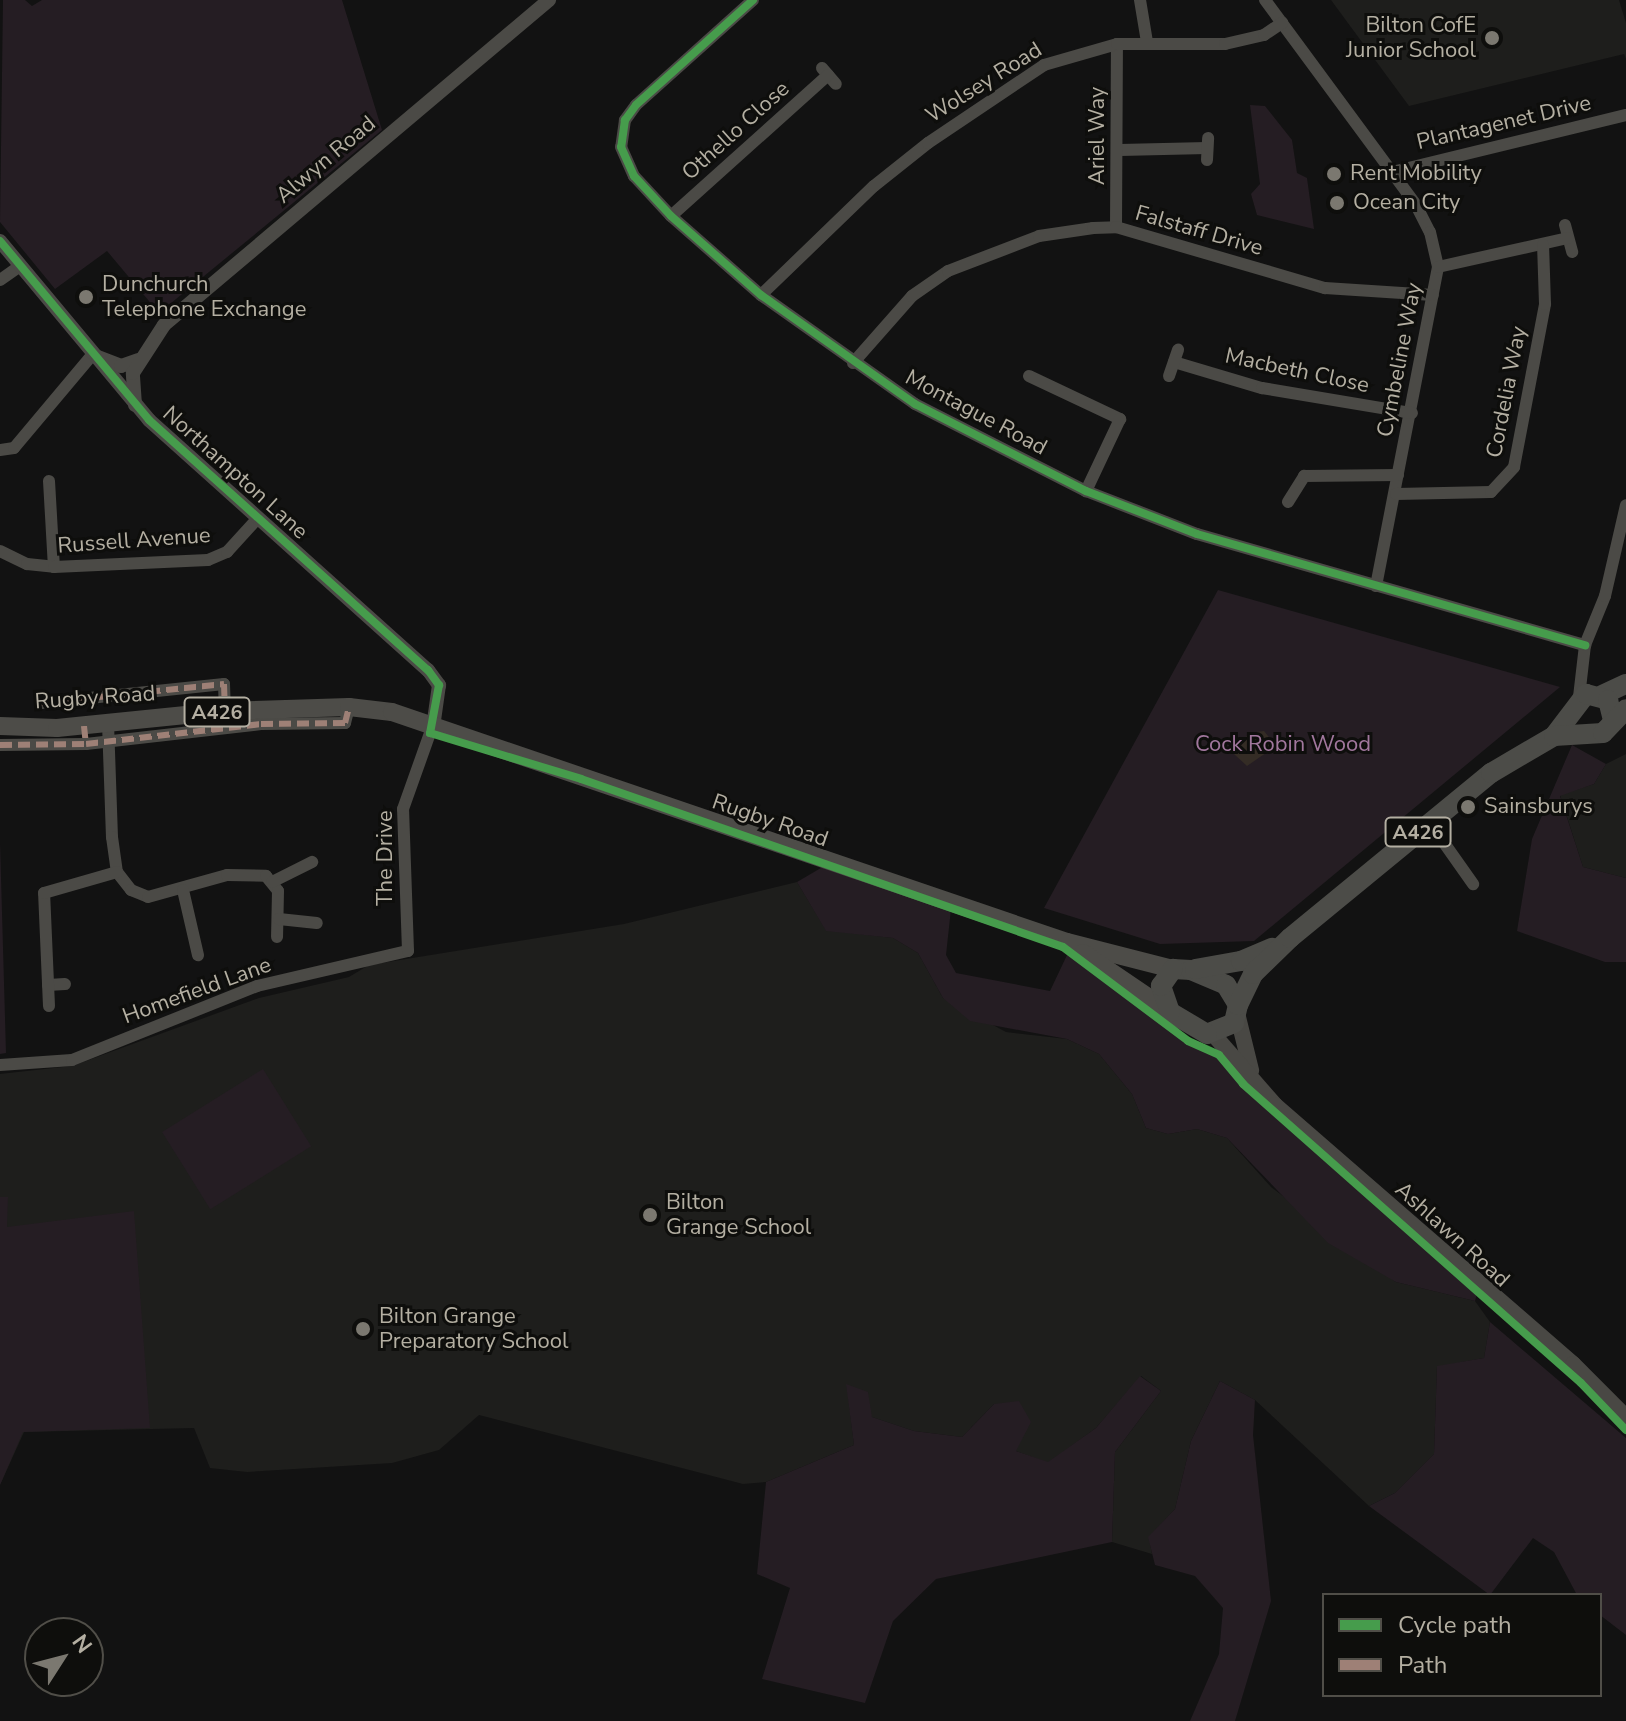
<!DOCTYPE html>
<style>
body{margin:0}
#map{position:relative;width:1626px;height:1721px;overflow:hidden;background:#121212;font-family:"Nunito Sans",sans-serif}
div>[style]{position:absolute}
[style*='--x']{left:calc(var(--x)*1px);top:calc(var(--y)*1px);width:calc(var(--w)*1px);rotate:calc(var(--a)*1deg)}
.built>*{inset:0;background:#1e1e1c}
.green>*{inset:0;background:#251d23;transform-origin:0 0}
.water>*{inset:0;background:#342c25}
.minor>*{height:12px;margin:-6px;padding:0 6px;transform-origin:6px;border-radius:6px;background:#4b4a46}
.tertiary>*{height:14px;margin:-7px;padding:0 7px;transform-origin:7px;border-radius:7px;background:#4b4a46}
.secondary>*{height:16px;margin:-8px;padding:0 8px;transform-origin:8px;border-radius:8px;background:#494844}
.primary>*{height:18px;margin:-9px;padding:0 9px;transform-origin:9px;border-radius:9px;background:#4d4c48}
.trunk>*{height:20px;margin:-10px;padding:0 10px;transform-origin:10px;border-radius:10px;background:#4c4c48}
.quiet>*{height:6px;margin-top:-3px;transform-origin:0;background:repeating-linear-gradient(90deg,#9e8076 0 12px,transparent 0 18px)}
.cycleway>*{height:8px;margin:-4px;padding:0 4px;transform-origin:4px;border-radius:4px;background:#469c4c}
.dots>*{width:22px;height:22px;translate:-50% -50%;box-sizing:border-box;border:4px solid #0e0e0c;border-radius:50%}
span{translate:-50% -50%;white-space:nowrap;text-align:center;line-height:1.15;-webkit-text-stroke:6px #0e0e0c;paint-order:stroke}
.shield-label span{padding:2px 6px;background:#0e0e0c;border:2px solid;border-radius:6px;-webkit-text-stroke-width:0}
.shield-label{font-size:20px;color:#b4afa2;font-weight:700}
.poi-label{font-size:22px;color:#b4afa2}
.right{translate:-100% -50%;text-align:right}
.left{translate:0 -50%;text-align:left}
.street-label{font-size:22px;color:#b4afa2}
.park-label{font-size:22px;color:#a1779d}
.legend{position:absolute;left:1322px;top:1593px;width:280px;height:104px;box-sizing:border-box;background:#0e0e0c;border:2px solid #504e48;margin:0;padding:10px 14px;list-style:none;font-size:24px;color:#b4afa2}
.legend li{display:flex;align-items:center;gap:16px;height:40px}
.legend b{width:40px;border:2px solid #504e48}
.north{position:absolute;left:24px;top:1617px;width:80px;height:80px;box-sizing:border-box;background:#0e0e0c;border:2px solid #504e48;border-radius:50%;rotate:54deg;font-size:22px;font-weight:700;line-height:32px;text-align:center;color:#b4afa2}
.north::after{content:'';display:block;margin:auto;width:28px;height:36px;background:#7b7870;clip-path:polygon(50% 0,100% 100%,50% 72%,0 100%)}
</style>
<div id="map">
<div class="built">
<i style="clip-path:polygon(1331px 0,1619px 0,1626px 23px,1626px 59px,1624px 54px,1409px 106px)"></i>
<i style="clip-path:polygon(1626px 754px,1626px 878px,1583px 867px,1560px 795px,1594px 784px,1606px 764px)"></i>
<i style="clip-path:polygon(797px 882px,826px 930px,893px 938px,918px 953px,943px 998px,1006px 1032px,1067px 1039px,1099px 1054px,1132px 1094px,1146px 1128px,1168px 1134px,1197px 1129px,1227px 1138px,1271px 1187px,1396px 1282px,1475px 1301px,1490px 1322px,1484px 1358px,1437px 1367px,1434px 1454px,1395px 1493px,1369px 1506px,1255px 1400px,1220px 1381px,1191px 1441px,1175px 1509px,1149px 1537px,1152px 1554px,1112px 1542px,1115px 1452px,1161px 1391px,1141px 1376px,1096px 1428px,1048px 1463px,1016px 1451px,994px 1404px,962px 1437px,914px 1431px,872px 1417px,847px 1385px,854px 1445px,766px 1482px,743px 1484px,479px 1415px,439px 1450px,392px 1463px,247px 1472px,210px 1468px,194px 1428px,24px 1432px,0 1485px,0 1074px,72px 1066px,259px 998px,349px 977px,369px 965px,624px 924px)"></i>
</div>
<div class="green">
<i style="clip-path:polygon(3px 0,25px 0,32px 6px,42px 0,342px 0,382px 130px,159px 313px,107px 251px,55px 289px,0 222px)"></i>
<i style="clip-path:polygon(1250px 105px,1265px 106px,1292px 140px,1297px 173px,1307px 178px,1314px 229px,1257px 215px,1251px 194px,1260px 184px)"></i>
<i style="clip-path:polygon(1218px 590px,1560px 687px,1254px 941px,1160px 944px,1044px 908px)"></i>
<i style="clip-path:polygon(1572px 745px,1606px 764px,1594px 784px,1560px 796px,1583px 867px,1626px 878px,1626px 962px,1605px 962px,1517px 931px,1532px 839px)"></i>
<i style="clip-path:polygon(0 842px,6px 1053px,0 1054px)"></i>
<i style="clip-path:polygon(826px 865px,951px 909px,946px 955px,956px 973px,1050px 991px,1068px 953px,1221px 1061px,1478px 1290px,1475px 1301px,1396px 1282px,1328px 1243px,1227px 1138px,1197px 1129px,1168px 1134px,1146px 1128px,1132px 1094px,1099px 1054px,1067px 1039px,970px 1021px,943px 998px,918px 953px,893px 938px,826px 931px,797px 882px)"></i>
<i style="left:263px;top:1069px;width:91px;height:119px;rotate:58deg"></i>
<i style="clip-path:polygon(0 1197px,8px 1197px,7px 1227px,134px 1211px,150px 1428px,23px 1432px,0 1485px)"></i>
<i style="clip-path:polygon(1490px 1322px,1626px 1438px,1626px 1635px,1600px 1615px,1600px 1595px,1577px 1595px,1554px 1552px,1533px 1538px,1490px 1595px,1369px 1506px,1395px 1493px,1434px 1454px,1437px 1366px,1484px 1358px)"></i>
<i style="clip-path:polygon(1140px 1376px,1161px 1391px,1115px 1452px,1112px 1542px,936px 1579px,893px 1621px,865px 1703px,762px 1679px,790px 1588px,757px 1574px,766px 1482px,854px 1445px,846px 1384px,868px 1392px,872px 1417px,914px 1431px,962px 1437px,994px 1404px,1019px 1401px,1031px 1422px,1016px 1451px,1048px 1462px,1096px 1428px)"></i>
<i style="clip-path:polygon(1220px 1381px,1255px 1400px,1253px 1435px,1271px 1601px,1235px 1721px,1190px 1721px,1219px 1654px,1223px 1608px,1195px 1576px,1155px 1565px,1148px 1537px,1175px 1509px,1191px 1441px)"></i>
</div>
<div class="water">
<i style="clip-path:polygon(1264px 731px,1276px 746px,1247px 766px,1234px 754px,1249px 733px)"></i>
</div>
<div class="minor">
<i style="--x:753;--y:0;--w:157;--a:138.1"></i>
<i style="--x:636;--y:105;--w:19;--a:126"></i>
<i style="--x:625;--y:120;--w:27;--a:98"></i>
<i style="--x:621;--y:147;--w:32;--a:66"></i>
<i style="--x:634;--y:176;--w:54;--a:47.2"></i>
<i style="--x:671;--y:216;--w:120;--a:41.3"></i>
<i style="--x:761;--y:295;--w:189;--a:35.3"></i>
<i style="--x:915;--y:404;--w:192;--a:27"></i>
<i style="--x:1086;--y:491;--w:119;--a:21.2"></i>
<i style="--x:1197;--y:534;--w:404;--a:16"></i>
<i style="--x:1140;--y:0;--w:43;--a:80.5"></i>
<i style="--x:1265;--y:0;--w:255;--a:53.6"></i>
<i style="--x:1416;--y:205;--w:30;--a:63"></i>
<i style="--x:1430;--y:232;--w:36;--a:77"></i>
<i style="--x:1438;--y:267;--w:325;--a:101"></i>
<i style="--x:822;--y:68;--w:21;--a:49"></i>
<i style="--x:1120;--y:150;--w:87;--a:-1.3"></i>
<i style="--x:1207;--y:160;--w:22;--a:-87"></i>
<i style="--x:1392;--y:172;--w:241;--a:-13.7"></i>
<i style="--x:671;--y:216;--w:211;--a:-41.9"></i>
<i style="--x:1565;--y:225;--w:28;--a:75"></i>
<i style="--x:1116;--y:227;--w:183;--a:-89.7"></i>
<i style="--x:1438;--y:267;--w:133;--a:-12.6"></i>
<i style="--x:0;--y:280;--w:24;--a:-35"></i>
<i style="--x:761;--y:295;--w:157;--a:-44"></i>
<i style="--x:874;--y:186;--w:69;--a:-38.5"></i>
<i style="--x:928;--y:143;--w:140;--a:-33.9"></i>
<i style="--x:1044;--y:65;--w:76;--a:-16"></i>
<i style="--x:1117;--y:44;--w:108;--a:0"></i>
<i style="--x:1225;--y:44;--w:40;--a:-13"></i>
<i style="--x:1264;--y:35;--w:22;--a:-34"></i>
<i style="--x:1174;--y:362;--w:92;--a:16.5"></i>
<i style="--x:1262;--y:388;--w:152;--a:9.5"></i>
<i style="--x:853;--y:363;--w:89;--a:-48.6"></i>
<i style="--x:912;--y:296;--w:44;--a:-34.8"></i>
<i style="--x:948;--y:271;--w:97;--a:-21"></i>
<i style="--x:1039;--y:236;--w:55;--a:-8.4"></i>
<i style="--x:1093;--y:228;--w:23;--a:-2"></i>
<i style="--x:1116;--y:227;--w:218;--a:16.3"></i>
<i style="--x:1325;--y:288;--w:108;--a:3.7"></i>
<i style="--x:1029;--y:376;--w:101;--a:25.3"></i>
<i style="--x:1120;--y:419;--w:80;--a:115.3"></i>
<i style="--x:1169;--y:376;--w:28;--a:-71"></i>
<i style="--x:0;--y:450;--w:14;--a:-8"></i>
<i style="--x:14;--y:448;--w:123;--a:-50"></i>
<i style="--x:49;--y:481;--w:86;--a:86.7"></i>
<i style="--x:1396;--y:494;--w:95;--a:-1.2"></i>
<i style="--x:1491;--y:492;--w:34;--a:-47"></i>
<i style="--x:1514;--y:467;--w:166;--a:-79.2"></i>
<i style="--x:1545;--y:304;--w:59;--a:-91.9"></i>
<i style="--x:1288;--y:502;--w:31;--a:-58"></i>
<i style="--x:1304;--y:476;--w:94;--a:-0.6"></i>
<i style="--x:0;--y:551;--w:30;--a:26"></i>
<i style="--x:27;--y:564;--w:27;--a:6"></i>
<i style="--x:54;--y:567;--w:154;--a:-2.6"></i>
<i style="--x:208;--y:560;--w:21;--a:-23"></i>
<i style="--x:227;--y:552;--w:45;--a:-47.7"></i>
<i style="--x:1579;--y:697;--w:52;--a:-83.4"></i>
<i style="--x:1585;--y:645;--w:53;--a:-67.8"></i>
<i style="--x:1605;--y:596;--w:93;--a:-77"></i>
<i style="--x:41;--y:703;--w:184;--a:-5.9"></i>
<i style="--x:224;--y:684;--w:27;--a:88"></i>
<i style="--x:108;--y:723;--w:114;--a:88"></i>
<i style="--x:112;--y:837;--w:35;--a:82"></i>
<i style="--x:117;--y:872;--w:23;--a:52"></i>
<i style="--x:131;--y:890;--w:18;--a:22"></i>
<i style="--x:148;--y:897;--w:82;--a:-15.6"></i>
<i style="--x:227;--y:875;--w:39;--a:1"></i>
<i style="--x:266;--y:876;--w:19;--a:51"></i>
<i style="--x:278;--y:891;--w:46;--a:91.2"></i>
<i style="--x:0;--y:745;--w:86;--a:-0.7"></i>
<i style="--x:86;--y:744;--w:176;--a:-6.5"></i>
<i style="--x:261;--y:724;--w:84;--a:-0.7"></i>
<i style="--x:345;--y:723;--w:16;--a:-76"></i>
<i style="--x:1430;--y:823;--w:75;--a:54.8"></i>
<i style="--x:272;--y:882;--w:45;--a:-26.6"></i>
<i style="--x:183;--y:890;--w:67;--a:77"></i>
<i style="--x:279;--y:919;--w:38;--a:6"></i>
<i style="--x:48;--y:985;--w:17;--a:-3"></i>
<i style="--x:49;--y:1006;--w:113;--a:-92.5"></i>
<i style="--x:44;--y:893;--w:76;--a:-16"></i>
<i style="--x:0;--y:1065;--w:72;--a:-4"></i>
<i style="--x:72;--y:1060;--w:199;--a:-21.8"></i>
<i style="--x:257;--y:986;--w:155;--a:-13.1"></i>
<i style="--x:408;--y:951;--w:142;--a:-92"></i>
<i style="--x:403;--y:809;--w:92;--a:-70.4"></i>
</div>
<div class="tertiary">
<i style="--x:0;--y:241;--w:233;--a:50.2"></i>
<i style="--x:149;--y:420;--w:375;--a:41.9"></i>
<i style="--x:428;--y:670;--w:19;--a:54"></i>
<i style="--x:439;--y:685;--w:37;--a:98"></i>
<i style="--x:98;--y:357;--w:25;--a:21"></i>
<i style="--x:121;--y:366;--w:18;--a:-19"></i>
<i style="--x:135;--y:405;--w:32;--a:-94"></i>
<i style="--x:133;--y:373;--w:57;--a:-57.1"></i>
<i style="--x:164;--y:325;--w:504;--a:-40.17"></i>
</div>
<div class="secondary">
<i style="--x:1238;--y:1017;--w:55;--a:76.2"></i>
<i style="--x:1213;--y:1034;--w:94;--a:48.9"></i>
<i style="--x:1275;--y:1105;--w:395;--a:41"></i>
<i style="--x:1573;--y:1364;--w:75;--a:45"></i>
</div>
<div class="primary">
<i style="--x:0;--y:726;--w:57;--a:2"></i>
<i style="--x:57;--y:728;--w:169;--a:-5.8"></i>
<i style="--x:225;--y:711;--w:124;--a:-1.8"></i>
<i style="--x:349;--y:707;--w:43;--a:6.6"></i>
<i style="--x:392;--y:712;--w:713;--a:18.82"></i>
<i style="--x:1067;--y:942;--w:109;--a:14.3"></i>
<i style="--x:1083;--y:953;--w:105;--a:34.1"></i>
</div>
<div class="trunk">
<i style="--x:1602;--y:695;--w:26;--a:-25"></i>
<i style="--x:1554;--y:736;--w:53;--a:-52.7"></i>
<i style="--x:1586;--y:694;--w:23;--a:15"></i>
<i style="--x:1608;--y:700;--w:21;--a:76"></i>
<i style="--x:1173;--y:969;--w:18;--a:3"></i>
<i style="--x:1191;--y:970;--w:38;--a:23"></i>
<i style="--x:1226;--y:985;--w:23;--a:59"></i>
<i style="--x:1238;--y:1005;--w:18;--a:103"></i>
<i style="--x:1234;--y:1023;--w:29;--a:158"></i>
<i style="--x:1207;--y:1034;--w:43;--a:-149.3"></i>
<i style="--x:1170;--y:1012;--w:28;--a:-109"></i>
<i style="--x:1161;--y:986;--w:21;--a:-55"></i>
<i style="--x:1195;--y:969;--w:47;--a:-9.9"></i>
<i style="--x:1241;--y:961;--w:34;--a:-23"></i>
<i style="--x:1238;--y:1005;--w:34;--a:-64"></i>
<i style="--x:1253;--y:974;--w:52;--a:-44.2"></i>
<i style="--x:1290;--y:938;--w:260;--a:-39.4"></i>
<i style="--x:1491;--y:773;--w:73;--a:-30.4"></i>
<i style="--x:1554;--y:736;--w:49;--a:-3.5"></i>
<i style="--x:1603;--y:733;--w:33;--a:-46"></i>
</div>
<div class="quiet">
<i style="--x:41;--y:703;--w:184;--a:-5.9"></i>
<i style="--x:224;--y:684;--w:27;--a:88"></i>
<i style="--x:84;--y:726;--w:18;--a:84"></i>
<i style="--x:0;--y:745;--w:86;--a:-0.7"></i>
<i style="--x:86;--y:744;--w:176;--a:-6.5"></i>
<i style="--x:261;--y:724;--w:84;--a:-0.7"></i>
<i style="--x:345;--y:723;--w:16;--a:-76"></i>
</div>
<div class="cycleway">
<i style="--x:753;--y:0;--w:157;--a:138.1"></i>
<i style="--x:636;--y:105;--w:19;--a:126"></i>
<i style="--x:625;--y:120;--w:27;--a:98"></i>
<i style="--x:621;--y:147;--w:32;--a:66"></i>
<i style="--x:634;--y:176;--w:54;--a:47.2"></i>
<i style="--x:671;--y:216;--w:120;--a:41.3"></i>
<i style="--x:761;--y:295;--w:189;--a:35.3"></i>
<i style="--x:915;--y:404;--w:192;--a:27"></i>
<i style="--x:1086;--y:491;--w:119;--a:21.2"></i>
<i style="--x:1197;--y:534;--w:404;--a:16"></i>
<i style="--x:0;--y:241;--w:233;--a:50.2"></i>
<i style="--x:149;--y:420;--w:375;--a:41.9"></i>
<i style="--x:428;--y:670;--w:19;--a:54"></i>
<i style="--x:439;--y:685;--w:49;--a:100.6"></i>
<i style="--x:430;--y:733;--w:158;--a:16.9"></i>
<i style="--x:581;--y:779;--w:510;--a:19.22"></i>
<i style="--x:1063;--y:947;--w:156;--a:36.9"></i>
<i style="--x:1188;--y:1041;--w:34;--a:24"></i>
<i style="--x:1219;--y:1055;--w:38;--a:50"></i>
<i style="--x:1243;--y:1084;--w:451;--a:41.5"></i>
<i style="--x:1581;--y:1383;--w:65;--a:46.2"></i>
</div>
<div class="dots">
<i style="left:1492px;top:38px;background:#7b7870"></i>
<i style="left:1334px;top:174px;background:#7b7870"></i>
<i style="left:1337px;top:203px;background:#7b7870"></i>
<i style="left:86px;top:297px;background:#7b7870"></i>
<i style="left:1468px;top:807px;background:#7b7870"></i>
<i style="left:650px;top:1215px;background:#7b7870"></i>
<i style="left:363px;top:1329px;background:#7b7870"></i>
</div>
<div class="shield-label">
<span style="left:217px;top:712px">A426</span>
<span style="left:1418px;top:832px">A426</span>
</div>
<div class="poi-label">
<span class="right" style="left:1476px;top:38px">Bilton CofE<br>Junior School</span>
<span class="left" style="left:1350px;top:174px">Rent Mobility</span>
<span class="left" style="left:1353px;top:203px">Ocean City</span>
<span class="left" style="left:102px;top:297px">Dunchurch<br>Telephone Exchange</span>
<span class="left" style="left:1484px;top:807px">Sainsburys</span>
<span class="left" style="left:666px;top:1215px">Bilton<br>Grange School</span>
<span class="left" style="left:379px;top:1329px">Bilton Grange<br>Preparatory School</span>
</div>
<div class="street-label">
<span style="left:984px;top:83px;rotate:-32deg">Wolsey Road</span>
<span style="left:1504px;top:123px;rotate:-13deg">Plantagenet Drive</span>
<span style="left:736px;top:131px;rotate:-42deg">Othello Close</span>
<span style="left:1098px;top:136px;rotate:-90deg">Ariel Way</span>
<span style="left:326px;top:160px;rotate:-40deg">Alwyn Road</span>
<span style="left:1199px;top:231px;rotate:16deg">Falstaff Drive</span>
<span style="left:1400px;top:360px;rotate:-79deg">Cymbeline Way</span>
<span style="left:1297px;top:371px;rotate:12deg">Macbeth Close</span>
<span style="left:1507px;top:392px;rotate:-79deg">Cordelia Way</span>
<span style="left:976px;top:413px;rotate:28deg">Montague Road</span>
<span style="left:235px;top:473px;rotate:42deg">Northampton Lane</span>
<span style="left:134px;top:541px;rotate:-4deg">Russell Avenue</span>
<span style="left:95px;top:698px;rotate:-4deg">Rugby Road</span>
<span style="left:770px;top:821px;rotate:19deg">Rugby Road</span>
<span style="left:386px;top:858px;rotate:-90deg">The Drive</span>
<span style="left:197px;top:991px;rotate:-20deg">Homefield Lane</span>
<span style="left:1452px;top:1235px;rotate:42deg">Ashlawn Road</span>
</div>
<div class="park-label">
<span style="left:1283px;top:745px">Cock Robin Wood</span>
</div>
<ul class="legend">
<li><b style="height:10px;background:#469c4c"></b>Cycle path</li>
<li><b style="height:10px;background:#9e8076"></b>Path</li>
</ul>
<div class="north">N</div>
</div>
